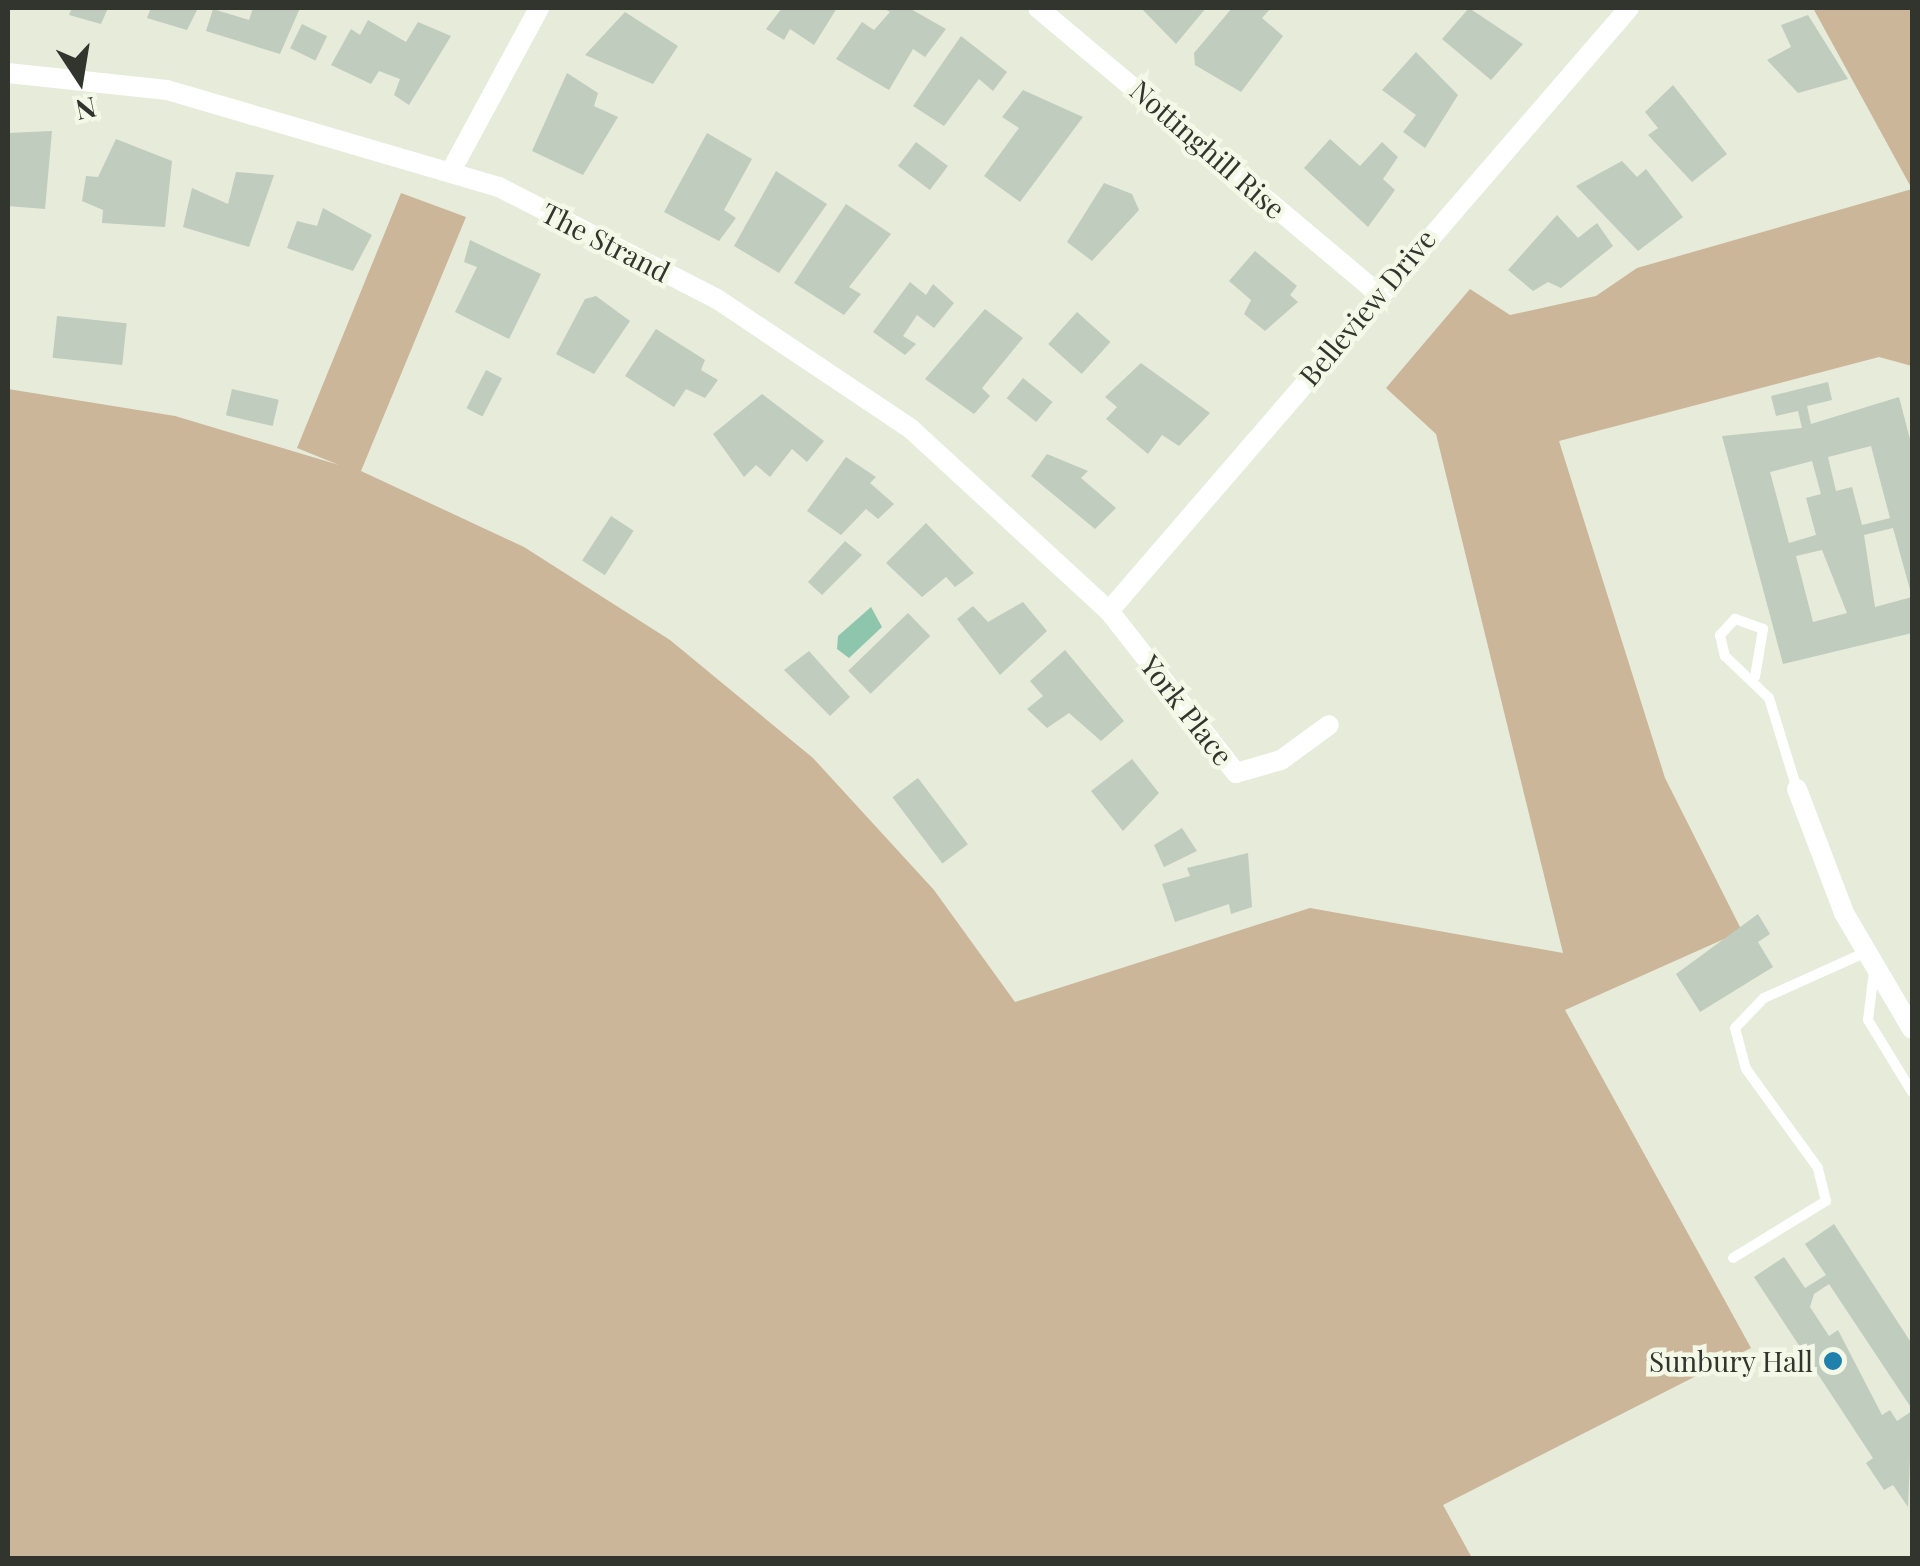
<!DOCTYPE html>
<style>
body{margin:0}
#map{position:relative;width:1920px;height:1566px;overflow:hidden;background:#e6ebda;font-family:"Playfair Display",serif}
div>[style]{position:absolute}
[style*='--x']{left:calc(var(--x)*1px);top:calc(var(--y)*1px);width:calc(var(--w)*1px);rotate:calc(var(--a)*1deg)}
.green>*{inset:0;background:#ccb69a}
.water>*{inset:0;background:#8ec6ad}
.building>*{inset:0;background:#c0ccbe;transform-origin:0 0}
.service>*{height:10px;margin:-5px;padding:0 5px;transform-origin:5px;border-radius:5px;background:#fff}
.minor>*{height:20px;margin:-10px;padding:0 10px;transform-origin:10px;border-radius:10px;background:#fff}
.dots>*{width:28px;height:28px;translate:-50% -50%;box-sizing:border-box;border:5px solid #f4f8e7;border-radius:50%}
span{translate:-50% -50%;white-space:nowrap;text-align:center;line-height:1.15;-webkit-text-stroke:9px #f4f8e7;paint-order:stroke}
.street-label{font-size:28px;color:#32342e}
.poi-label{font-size:28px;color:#32342e}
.right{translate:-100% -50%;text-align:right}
.frame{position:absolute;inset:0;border:10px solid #32342e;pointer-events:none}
.north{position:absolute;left:30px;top:30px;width:100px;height:100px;-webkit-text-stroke:8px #f4f8e7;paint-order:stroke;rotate:168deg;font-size:28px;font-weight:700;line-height:40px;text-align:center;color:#32342e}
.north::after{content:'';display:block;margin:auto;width:35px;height:45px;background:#32342e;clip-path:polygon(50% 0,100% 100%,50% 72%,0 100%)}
</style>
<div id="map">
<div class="green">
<i style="clip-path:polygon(1813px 8px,1912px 8px,1912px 366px,1879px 357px,1559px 441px,1665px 778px,1742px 931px,1565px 1010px,1751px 1348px,1443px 1505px,1472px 1558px,8px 1558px,8px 389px,175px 416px,339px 465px,297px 448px,401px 193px,466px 217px,361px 471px,524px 547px,670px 640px,813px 758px,934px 890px,1015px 1002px,1310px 908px,1563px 953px,1436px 434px,1386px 388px,1470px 289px,1510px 315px,1596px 296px,1637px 268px,1912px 189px)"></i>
</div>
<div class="water">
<i style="clip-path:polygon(871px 607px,882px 627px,849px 658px,837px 649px,838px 636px)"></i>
</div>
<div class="building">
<i style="clip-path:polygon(72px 8px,108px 8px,101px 24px,69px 15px)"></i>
<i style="clip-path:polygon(151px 8px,198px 8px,187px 30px,147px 18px)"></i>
<i style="clip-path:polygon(253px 8px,300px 8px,280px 54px,206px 31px,213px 9px,249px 20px)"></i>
<i style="clip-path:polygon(782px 8px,837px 8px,814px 45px,790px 29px,784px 40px,766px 29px)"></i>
<i style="clip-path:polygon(883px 8px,909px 8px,946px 29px,925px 57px,913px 49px,889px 90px,836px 59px,862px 22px,874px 30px,890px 12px)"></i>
<i style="clip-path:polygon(1141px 8px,1206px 8px,1176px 44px)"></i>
<i style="clip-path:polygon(1232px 8px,1271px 8px,1262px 18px,1283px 36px,1241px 92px,1195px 65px,1194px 53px)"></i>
<i style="clip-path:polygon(1469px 8px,1523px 44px,1491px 80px,1442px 39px)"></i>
<i style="clip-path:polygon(625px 12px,678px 46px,653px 84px,585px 55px)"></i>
<i style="clip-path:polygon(1808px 15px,1848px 79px,1798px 93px,1767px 60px,1791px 47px,1781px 25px)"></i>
<i style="clip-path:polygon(368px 20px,406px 42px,418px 22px,451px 36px,409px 105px,394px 95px,400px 79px,379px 71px,371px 84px,331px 65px,351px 29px,360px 35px)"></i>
<i style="left:302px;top:24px;width:28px;height:27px;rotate:26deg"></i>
<i style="clip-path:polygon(961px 36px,1007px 72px,993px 91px,979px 79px,944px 126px,913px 106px)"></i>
<i style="clip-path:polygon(1416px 52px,1458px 95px,1425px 148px,1403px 132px,1416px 115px,1382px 90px)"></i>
<i style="clip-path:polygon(567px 73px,598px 93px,594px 106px,618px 117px,583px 175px,532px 151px)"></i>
<i style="clip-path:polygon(1673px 85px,1727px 154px,1692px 182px,1648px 135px,1658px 128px,1645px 112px)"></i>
<i style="clip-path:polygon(1023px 90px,1083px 117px,1020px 202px,984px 176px,1019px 128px,1002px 117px)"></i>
<i style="clip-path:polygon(52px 131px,45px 209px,8px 206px,8px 133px)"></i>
<i style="clip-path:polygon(707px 133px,752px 159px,724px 210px,736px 218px,719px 241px,664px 212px)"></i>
<i style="clip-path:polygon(116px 139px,172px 161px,165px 227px,102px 223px,103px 210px,82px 201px,86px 176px,98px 177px)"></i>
<i style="clip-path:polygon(1330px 139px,1360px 166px,1382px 142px,1398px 157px,1383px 179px,1395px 190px,1368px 227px,1304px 168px)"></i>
<i style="left:916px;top:142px;width:40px;height:30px;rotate:37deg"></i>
<i style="clip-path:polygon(1622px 161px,1637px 177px,1646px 169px,1683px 217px,1638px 251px,1576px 186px)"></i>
<i style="clip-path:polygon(776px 171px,827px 204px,779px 273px,734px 246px)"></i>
<i style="clip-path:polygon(236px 172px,274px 175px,249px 247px,183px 227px,192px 188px,228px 204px)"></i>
<i style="clip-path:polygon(1104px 183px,1132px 194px,1139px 210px,1092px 261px,1067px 242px)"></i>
<i style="clip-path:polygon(846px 204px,891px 234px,849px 287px,861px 294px,844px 315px,794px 283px)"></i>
<i style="clip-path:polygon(323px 208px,372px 235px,353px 271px,287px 248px,297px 221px,317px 226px)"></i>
<i style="clip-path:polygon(1557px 215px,1578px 238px,1597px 223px,1613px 246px,1561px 288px,1548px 282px,1533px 291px,1508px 270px)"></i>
<i style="clip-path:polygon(470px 240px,541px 274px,509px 339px,455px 312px,477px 267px,464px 262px)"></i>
<i style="clip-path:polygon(1255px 251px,1297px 286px,1290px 295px,1298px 302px,1265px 331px,1244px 314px,1251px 300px,1229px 281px)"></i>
<i style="clip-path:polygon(910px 282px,926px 295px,933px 284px,954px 303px,934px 328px,917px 315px,903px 336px,916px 344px,905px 355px,873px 332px)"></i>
<i style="clip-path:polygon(596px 296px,630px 321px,594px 374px,556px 354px,585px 299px)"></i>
<i style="clip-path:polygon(985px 309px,1023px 338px,982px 388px,990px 396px,974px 414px,925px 379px)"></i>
<i style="left:1077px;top:312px;width:45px;height:43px;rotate:42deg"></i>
<i style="left:57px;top:316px;width:70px;height:42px;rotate:6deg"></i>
<i style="clip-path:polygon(656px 329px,705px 360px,701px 370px,718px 380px,705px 398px,686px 389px,674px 407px,625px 376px)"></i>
<i style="clip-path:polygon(1141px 363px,1210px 413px,1179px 446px,1162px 435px,1148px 454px,1106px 419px,1117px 407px,1105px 397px)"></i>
<i style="left:486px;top:370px;width:18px;height:43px;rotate:27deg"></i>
<i style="left:1023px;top:378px;width:38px;height:26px;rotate:39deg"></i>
<i style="clip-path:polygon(evenodd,1828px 382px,1832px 400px,1807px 406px,1811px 424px,1899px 397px,1911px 443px,1912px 597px,1893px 528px,1864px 535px,1875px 607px,1912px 597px,1912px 633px,1783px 664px,1722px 436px,1802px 428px,1798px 411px,1776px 416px,1771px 396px,1828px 382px,1871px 446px,1890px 518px,1862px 525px,1852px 487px,1836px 491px,1828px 457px,1871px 446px,1828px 382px,1812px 461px,1821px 494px,1806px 498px,1816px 535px,1789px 543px,1770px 472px,1812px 461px,1828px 382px,1822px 550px,1847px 613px,1813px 622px,1796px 556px,1822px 550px)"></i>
<i style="left:232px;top:389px;width:48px;height:27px;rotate:13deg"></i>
<i style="clip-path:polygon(762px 394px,824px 441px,807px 462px,792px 449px,770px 477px,756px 465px,744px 477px,713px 434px)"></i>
<i style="clip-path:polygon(1047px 454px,1088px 471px,1081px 478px,1116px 508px,1095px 529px,1031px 476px)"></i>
<i style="clip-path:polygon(846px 457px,876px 477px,870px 483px,894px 504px,878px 519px,866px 509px,841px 535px,807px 511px)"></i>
<i style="left:611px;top:516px;width:27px;height:53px;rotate:33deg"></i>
<i style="clip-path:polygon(926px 523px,974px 573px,955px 587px,946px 577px,922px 597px,886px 563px)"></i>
<i style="clip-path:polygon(845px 541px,862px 555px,822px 595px,808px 582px)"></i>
<i style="clip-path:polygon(1023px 602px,1047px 631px,1000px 675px,957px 619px,973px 606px,988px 622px)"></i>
<i style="left:908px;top:613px;width:32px;height:83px;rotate:46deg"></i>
<i style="clip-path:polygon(1065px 650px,1124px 721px,1101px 741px,1069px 713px,1047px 728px,1027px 709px,1043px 696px,1030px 681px)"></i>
<i style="clip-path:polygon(809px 651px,850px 697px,830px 716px,784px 670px)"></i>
<i style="clip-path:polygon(1132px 759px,1159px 793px,1123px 831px,1091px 791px)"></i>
<i style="left:918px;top:778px;width:83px;height:32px;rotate:53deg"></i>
<i style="clip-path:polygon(1182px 828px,1197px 851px,1164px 867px,1154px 845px)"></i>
<i style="clip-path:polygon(1248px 853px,1252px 907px,1231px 914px,1229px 904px,1175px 922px,1162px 884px,1190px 876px,1187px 868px)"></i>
<i style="clip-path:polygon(1758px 914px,1770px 934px,1758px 942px,1773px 967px,1700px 1012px,1676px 974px)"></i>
<i style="clip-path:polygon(1834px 1224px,1912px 1344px,1912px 1409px,1829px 1284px,1814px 1294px,1810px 1307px,1829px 1336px,1838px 1330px,1882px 1415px,1890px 1410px,1897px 1421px,1912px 1411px,1908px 1507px,1893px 1485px,1884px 1490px,1866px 1463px,1873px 1458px,1754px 1277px,1784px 1257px,1805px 1288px,1826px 1275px,1805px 1244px)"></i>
</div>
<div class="service">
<i style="--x:1755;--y:677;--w:49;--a:-80.5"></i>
<i style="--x:1763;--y:629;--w:30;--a:-160"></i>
<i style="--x:1735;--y:619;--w:22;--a:133"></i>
<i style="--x:1720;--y:635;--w:22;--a:77"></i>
<i style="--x:1725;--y:656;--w:61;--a:43.7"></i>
<i style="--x:1769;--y:698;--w:95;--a:72.9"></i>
<i style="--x:1874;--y:971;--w:49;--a:97"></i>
<i style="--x:1868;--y:1020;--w:84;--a:58.6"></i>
<i style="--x:1733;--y:1258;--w:109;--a:-31.5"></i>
<i style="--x:1826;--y:1201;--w:34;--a:-104"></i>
<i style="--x:1818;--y:1168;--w:122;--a:-126"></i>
<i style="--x:1746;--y:1069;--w:42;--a:-105"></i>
<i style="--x:1735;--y:1028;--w:42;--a:-46"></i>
<i style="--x:1764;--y:998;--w:110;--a:-24.2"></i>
</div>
<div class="minor">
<i style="--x:1038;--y:8;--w:442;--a:40"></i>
<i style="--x:8;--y:73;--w:160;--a:6.1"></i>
<i style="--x:167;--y:90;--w:346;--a:16.3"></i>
<i style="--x:499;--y:187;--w:245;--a:27.2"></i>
<i style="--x:717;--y:299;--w:234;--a:33.8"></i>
<i style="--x:911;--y:429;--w:269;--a:42.6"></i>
<i style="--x:1109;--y:611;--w:206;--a:51.9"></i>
<i style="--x:1236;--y:773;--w:47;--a:-16.1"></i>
<i style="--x:1281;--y:760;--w:59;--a:-36.1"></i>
<i style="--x:451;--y:171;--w:185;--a:-61.6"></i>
<i style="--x:1109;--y:611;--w:796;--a:-49.23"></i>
<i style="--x:1797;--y:789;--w:133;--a:69.2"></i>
<i style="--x:1844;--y:913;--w:134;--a:59.6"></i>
</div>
<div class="dots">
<i style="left:1833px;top:1361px;background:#2080ac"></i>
</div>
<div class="street-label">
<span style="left:1208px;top:149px;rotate:41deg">Nottinghill Rise</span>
<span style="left:606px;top:242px;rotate:27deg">The Strand</span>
<span style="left:1367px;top:307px;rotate:-50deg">Belleview Drive</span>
<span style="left:1187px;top:710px;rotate:52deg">York Place</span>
</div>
<div class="poi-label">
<span class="right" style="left:1813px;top:1361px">Sunbury Hall</span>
</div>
<div class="frame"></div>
<div class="north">N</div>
</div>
